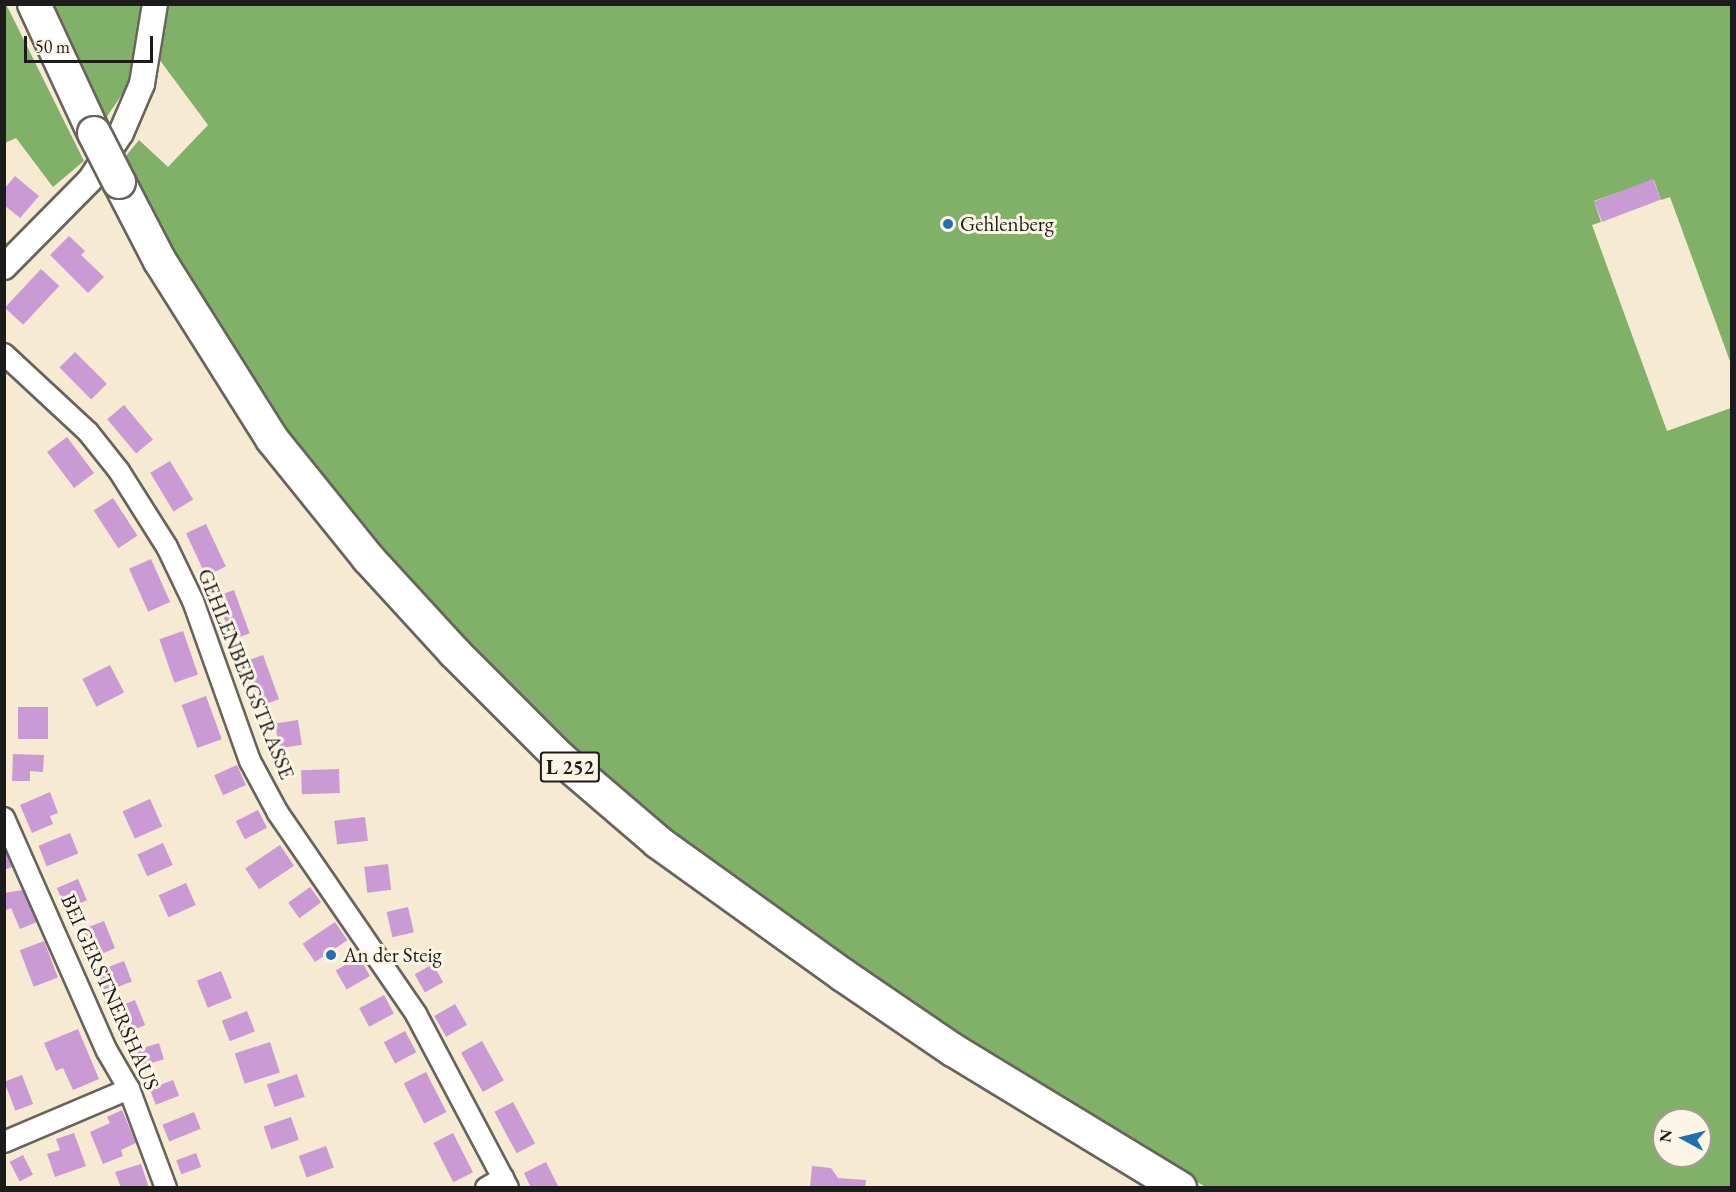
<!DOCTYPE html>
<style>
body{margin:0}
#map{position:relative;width:1736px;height:1192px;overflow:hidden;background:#f6ead2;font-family:"EB Garamond",serif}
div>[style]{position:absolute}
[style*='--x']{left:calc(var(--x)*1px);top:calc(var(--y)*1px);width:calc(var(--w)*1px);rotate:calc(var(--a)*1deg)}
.forest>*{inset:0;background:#81b068}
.building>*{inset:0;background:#ca9ad5;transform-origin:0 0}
.roads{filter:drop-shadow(2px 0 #68645c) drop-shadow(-2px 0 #68645c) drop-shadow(0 2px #68645c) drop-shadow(0 -2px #68645c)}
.minor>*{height:20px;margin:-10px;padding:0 10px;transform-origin:10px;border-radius:10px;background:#fff}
.tertiary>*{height:24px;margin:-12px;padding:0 12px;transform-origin:12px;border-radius:12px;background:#fff}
.trunk>*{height:32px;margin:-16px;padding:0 16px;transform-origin:16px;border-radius:16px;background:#fff}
.bridges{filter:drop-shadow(2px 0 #68645c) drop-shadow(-2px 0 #68645c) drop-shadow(0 2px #68645c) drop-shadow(0 -2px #68645c)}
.trunk-bridge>*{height:32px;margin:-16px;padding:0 16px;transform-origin:16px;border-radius:16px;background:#fff}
.dots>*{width:16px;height:16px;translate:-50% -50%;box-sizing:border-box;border:3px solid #fcf5e5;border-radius:50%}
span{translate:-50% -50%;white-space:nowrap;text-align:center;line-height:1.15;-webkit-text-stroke:6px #fcf5e5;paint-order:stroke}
.shield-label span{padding:2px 4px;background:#fcf5e5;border:2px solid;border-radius:4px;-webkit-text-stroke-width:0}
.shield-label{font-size:20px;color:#1c1c1c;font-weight:700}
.poi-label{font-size:21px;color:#1c1c1c}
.left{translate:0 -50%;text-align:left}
.street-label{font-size:21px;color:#1c1c1c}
.frame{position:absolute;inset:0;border:6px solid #1c1c1c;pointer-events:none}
.north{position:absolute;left:1652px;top:1108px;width:60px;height:60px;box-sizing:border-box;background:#fcf5e5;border:2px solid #a29e95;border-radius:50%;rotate:277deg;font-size:16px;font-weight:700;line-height:24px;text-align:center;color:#1c1c1c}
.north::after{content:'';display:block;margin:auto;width:21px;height:27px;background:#1f6fb2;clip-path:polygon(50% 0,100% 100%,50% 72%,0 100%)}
.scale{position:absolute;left:24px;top:36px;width:129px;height:27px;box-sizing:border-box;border:3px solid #1c1c1c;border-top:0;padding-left:8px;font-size:18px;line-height:21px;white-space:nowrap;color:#1c1c1c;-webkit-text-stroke:4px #fcf5e5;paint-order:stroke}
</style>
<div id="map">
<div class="forest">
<i style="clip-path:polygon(6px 4px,84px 161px,53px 187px,16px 138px,5px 143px)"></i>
<i style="clip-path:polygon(evenodd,53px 5px,1731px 5px,1731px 364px,1670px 197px,1661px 200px,1654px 180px,1594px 201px,1601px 222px,1592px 225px,1667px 431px,1731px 408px,1731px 1187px,1206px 1187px,1113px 1136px,864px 976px,658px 820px,521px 699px,411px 584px,262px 398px,188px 279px,125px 157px,139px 140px,168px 167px,208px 125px,144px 39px,129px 84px,104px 121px,53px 5px,1664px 1120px,1700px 1120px,1700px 1156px,1664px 1156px,1664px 1120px)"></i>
</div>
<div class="building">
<i style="clip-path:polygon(15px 176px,39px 196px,20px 218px,4px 205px,4px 189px)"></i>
<i style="left:1653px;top:179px;width:22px;height:63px;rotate:69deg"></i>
<i style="clip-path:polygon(69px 236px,85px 251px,81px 255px,104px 277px,88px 293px,50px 255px)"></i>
<i style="left:41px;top:269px;width:25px;height:53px;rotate:43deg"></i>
<i style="left:75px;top:352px;width:45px;height:22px;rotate:45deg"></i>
<i style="left:124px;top:405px;width:45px;height:22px;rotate:50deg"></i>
<i style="left:67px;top:437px;width:45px;height:25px;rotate:53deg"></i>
<i style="left:170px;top:461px;width:45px;height:23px;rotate:59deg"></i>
<i style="left:113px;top:498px;width:45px;height:23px;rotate:57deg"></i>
<i style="left:206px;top:524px;width:47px;height:22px;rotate:65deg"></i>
<i style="left:151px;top:559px;width:47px;height:24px;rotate:66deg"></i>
<i style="left:234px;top:590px;width:46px;height:19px;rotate:70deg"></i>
<i style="left:183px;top:631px;width:46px;height:25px;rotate:71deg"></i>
<i style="left:263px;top:655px;width:47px;height:24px;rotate:70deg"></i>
<i style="left:110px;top:665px;width:31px;height:31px;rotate:63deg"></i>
<i style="left:206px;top:696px;width:46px;height:26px;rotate:70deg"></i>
<i style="left:18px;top:707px;width:30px;height:32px"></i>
<i style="left:298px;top:720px;width:25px;height:23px;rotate:81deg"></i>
<i style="clip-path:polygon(13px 754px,44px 755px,43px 772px,30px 771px,30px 781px,12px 781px)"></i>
<i style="left:237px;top:765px;width:22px;height:25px;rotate:66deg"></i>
<i style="left:339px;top:769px;width:24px;height:38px;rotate:88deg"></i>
<i style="clip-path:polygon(50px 792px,58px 813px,50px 816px,53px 824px,32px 833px,20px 805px)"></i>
<i style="left:150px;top:799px;width:30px;height:30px;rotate:66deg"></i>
<i style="left:258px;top:810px;width:20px;height:25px;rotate:63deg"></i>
<i style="left:365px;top:817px;width:24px;height:31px;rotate:83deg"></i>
<i style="left:70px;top:833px;width:22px;height:34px;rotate:68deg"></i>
<i style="left:163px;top:843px;width:24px;height:28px;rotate:66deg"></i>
<i style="clip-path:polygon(4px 844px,14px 866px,4px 870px)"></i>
<i style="left:280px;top:845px;width:25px;height:42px;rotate:56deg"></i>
<i style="left:388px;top:864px;width:26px;height:24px;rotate:83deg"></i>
<i style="left:78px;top:879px;width:23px;height:23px;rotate:67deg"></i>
<i style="left:186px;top:883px;width:24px;height:30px;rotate:66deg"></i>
<i style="left:310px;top:887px;width:19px;height:27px;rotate:54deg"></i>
<i style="clip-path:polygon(23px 890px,37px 922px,20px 929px,11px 908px,6px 910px,4px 893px)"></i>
<i style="left:408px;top:907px;width:26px;height:22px;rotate:77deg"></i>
<i style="clip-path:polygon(104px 921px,115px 948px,93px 958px,89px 948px,83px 951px,76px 932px)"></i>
<i style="left:335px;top:922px;width:22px;height:39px;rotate:56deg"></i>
<i style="left:44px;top:941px;width:39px;height:26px;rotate:69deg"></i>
<i style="left:359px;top:957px;width:22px;height:27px;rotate:60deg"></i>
<i style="left:124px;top:961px;width:22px;height:32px;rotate:69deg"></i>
<i style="left:433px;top:964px;width:21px;height:21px;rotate:61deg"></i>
<i style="left:221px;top:971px;width:29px;height:26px;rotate:68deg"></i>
<i style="left:384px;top:995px;width:21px;height:28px;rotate:62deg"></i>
<i style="left:135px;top:1000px;width:27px;height:27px;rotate:68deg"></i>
<i style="left:455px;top:1004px;width:24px;height:24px;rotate:60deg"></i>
<i style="left:247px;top:1011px;width:22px;height:27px;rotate:69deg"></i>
<i style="clip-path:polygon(78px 1029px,99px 1079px,73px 1090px,63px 1068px,56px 1071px,44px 1043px)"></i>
<i style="left:405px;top:1031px;width:24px;height:24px;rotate:62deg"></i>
<i style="left:482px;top:1041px;width:45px;height:24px;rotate:61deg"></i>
<i style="left:270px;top:1042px;width:32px;height:37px;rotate:72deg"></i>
<i style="left:159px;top:1043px;width:17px;height:23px;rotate:73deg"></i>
<i style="left:426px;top:1072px;width:45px;height:25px;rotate:63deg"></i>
<i style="left:297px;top:1074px;width:24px;height:32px;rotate:71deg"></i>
<i style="left:22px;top:1075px;width:31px;height:19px;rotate:69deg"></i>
<i style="left:173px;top:1080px;width:17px;height:25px;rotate:69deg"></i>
<i style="left:513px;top:1102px;width:47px;height:21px;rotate:62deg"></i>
<i style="clip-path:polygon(122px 1110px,136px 1143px,121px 1150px,123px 1156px,103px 1164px,90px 1132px,110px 1123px,107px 1117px)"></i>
<i style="left:194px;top:1112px;width:18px;height:34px;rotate:68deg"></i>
<i style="left:291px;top:1117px;width:24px;height:29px;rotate:71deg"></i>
<i style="clip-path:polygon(74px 1133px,86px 1166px,55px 1177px,47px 1154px,60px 1150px,56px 1139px)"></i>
<i style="left:453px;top:1133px;width:44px;height:22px;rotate:63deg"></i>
<i style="left:326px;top:1146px;width:23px;height:29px;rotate:70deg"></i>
<i style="left:196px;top:1153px;width:15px;height:21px;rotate:70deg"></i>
<i style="left:23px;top:1155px;width:22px;height:15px;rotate:63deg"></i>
<i style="clip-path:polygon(546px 1162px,559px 1188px,531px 1188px,524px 1173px)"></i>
<i style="clip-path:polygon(141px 1164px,149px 1188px,121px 1188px,115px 1172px)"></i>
<i style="clip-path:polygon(812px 1166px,831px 1168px,838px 1178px,866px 1180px,865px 1188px,810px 1188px)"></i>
</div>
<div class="roads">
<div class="minor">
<i style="--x:4;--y:354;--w:115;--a:42.9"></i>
<i style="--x:88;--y:432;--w:50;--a:51.5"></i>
<i style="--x:119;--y:471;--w:90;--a:57.7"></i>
<i style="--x:167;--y:547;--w:60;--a:64.3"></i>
<i style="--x:193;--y:601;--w:170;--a:70.4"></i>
<i style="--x:250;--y:761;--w:59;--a:61.7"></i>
<i style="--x:278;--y:813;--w:244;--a:55.5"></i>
<i style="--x:416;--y:1014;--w:197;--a:62.1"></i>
<i style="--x:4;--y:818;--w:255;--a:66.2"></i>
<i style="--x:107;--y:1051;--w:44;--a:59.9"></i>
<i style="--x:129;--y:1089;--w:106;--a:69.5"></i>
<i style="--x:4;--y:1142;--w:136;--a:-23"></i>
<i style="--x:486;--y:1188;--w:20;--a:-30"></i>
</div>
<div class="tertiary">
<i style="--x:4;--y:267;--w:122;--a:-45.3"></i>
<i style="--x:90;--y:180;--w:56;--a:-56.6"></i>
<i style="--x:121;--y:133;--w:53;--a:-66.8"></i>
<i style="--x:142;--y:84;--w:81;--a:-80.8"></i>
</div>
<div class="trunk">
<i style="--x:34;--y:4;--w:142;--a:65.1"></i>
<i style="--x:119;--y:182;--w:89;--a:62.6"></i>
<i style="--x:160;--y:261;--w:210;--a:57.8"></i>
<i style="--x:272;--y:439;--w:153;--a:51.1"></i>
<i style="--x:368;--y:558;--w:127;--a:47.5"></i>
<i style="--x:454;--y:652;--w:148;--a:45"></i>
<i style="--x:559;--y:757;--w:130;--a:40.6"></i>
<i style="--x:658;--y:842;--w:228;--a:35.7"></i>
<i style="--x:843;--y:975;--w:133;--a:34.3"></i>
<i style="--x:953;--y:1050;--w:266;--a:31.3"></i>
</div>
</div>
<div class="bridges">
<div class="trunk-bridge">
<i style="--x:94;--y:133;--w:55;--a:63"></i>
</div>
</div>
<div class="dots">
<i style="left:948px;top:224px;background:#1f6fb2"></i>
<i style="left:331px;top:955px;background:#1f6fb2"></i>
</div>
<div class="shield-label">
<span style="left:570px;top:767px">L 252</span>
</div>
<div class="poi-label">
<span class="left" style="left:960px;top:224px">Gehlenberg</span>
<span class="left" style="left:343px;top:955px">An der Steig</span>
</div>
<div class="street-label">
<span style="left:246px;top:674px;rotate:68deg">GEHLENBERGSTRASSE</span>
<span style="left:110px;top:992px;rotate:66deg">BEI GERSTNERSHAUS</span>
</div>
<div class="frame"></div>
<div class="north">N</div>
<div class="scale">50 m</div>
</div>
